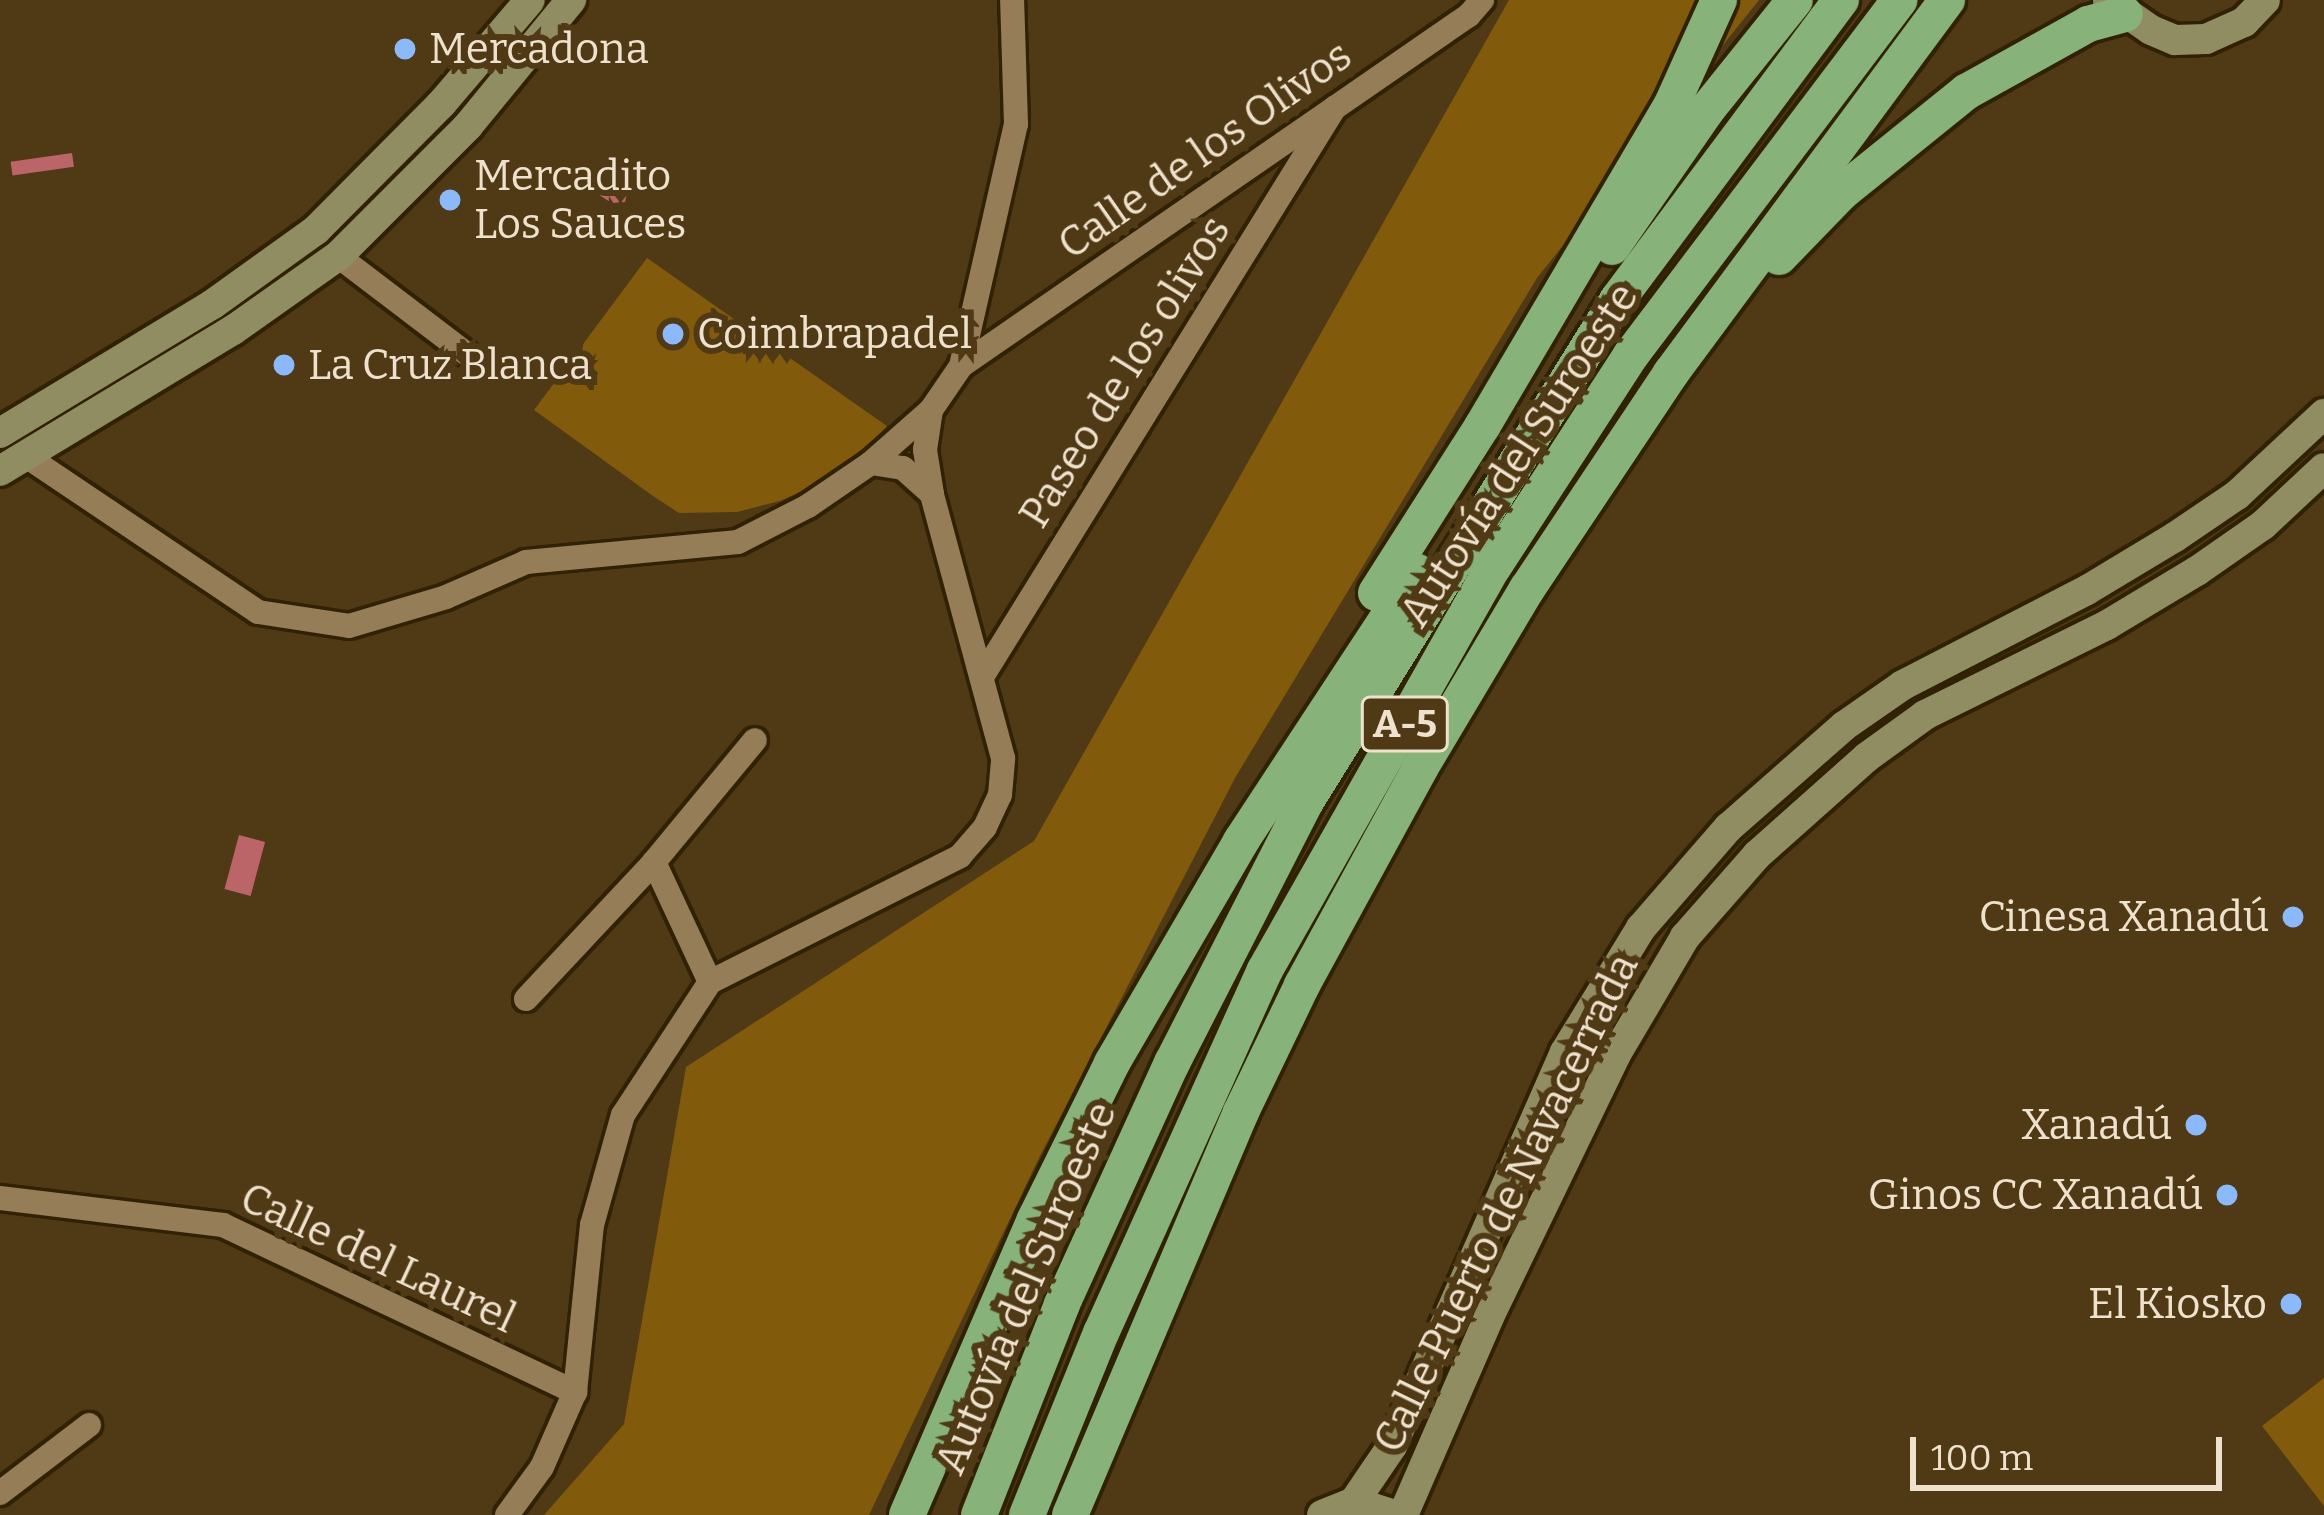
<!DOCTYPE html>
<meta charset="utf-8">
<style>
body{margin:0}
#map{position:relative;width:2324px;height:1515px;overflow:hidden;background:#4f3a15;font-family:Bitter,serif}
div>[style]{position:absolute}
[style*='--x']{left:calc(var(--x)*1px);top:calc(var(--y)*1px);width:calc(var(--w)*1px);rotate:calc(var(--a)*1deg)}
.green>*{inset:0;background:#825a0c}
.water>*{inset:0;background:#bb6569;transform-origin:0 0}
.roads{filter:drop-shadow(3px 0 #312105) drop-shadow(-3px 0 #312105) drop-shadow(0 3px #312105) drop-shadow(0 -3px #312105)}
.street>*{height:24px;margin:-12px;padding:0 12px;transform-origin:12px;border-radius:12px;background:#957d58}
.secondary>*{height:30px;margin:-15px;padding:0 15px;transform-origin:15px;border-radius:15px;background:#918d62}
.highway>*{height:36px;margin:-18px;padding:0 18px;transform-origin:18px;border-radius:18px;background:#87b279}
.dots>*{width:33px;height:33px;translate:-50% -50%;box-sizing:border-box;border:6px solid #4f3a15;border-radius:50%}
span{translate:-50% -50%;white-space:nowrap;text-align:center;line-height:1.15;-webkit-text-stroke:12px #4f3a15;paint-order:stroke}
.shield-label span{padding:3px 9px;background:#4f3a15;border:3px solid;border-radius:9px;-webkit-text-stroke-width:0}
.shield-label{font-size:39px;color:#eee1cd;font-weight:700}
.poi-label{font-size:42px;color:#eee1cd}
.left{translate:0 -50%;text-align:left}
.right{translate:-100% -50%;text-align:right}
.street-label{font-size:42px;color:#eee1cd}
.scale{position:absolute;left:1910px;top:1437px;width:312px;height:54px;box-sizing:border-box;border:6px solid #eee1cd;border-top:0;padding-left:15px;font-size:36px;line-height:42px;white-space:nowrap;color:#eee1cd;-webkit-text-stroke:9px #4f3a15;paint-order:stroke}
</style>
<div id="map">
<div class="green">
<i style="clip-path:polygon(1509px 0,1759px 0,1537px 278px,1235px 778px,1037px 1162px,869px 1515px,544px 1515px,624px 1424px,686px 1067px,1034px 841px)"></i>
<i style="clip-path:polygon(647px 258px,887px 426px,844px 472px,780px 501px,737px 512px,679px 513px,653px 496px,534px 410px)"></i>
<i style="clip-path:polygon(2324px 1378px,2324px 1506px,2262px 1426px)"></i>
</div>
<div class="water">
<i style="left:72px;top:153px;width:14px;height:62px;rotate:82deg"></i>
<i style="clip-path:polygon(605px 173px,628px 188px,625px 202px,612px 203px,599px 195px,593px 180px)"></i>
<i style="left:239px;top:835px;width:27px;height:56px;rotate:15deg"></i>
</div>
<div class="roads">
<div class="street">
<i style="--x:338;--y:256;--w:168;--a:37.3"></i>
<i style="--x:961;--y:366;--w:617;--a:-34.64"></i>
<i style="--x:1469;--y:15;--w:20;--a:-49"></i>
<i style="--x:29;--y:458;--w:276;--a:33.9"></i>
<i style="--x:258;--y:612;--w:92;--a:8.7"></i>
<i style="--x:349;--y:626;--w:101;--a:-16.6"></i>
<i style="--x:446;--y:597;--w:87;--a:-23.6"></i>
<i style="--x:526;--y:562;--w:213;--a:-5.4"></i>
<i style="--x:738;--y:542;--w:79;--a:-27.2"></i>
<i style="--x:808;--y:506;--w:76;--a:-34.3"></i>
<i style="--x:871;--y:463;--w:32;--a:9"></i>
<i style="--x:903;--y:468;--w:39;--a:42"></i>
<i style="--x:871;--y:463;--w:80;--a:-41.5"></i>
<i style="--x:982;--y:677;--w:670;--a:-58.23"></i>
<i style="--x:654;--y:862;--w:132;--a:65"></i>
<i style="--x:526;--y:999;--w:187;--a:-46.9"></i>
<i style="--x:654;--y:862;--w:158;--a:-50.4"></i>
<i style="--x:0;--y:1198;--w:225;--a:6.9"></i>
<i style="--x:223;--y:1225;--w:390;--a:25.4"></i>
<i style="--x:0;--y:1493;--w:112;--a:-37.4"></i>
<i style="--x:507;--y:1515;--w:59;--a:-53.9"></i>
<i style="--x:542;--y:1467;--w:82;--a:-66.3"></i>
<i style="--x:575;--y:1392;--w:168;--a:-84.2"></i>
<i style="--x:592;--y:1225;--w:114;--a:-74.3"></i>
<i style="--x:623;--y:1115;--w:159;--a:-56.8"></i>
<i style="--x:710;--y:982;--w:280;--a:-26.7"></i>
<i style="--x:960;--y:856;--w:38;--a:-49"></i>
<i style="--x:985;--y:827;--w:35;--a:-65"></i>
<i style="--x:1000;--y:795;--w:37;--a:-85"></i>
<i style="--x:1003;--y:758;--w:273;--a:-105.1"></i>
<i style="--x:932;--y:494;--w:45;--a:-99"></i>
<i style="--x:925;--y:450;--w:40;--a:-81.5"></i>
<i style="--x:931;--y:410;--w:53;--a:-55.7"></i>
<i style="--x:961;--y:366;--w:248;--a:-77.2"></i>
<i style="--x:1016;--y:124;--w:124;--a:-91.8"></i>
</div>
<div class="secondary">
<i style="--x:2108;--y:0;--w:52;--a:34.9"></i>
<i style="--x:2151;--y:30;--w:26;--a:23"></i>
<i style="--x:2175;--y:40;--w:31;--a:-2"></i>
<i style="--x:2206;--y:39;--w:42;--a:-24.1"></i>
<i style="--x:2244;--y:22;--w:30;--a:-46"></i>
<i style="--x:0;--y:433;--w:249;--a:-31.2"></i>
<i style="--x:213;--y:304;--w:127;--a:-35.7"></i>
<i style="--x:316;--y:230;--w:179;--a:-45.2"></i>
<i style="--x:442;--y:103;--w:135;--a:-49.5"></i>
<i style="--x:0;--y:471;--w:272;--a:-31.2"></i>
<i style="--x:233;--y:330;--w:128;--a:-35.2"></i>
<i style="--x:338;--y:256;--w:184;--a:-45"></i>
<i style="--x:468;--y:126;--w:163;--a:-50.7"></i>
<i style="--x:1354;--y:1502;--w:68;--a:-55.8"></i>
<i style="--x:1392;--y:1446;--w:430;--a:-66.3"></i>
<i style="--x:1565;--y:1052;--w:145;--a:-58.5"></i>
<i style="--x:1641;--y:928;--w:133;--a:-49"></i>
<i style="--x:1728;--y:828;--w:154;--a:-41.3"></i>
<i style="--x:1844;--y:726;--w:72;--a:-34.8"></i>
<i style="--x:1903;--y:685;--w:207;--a:-27.3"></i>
<i style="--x:2087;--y:590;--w:103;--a:-31.1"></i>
<i style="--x:2175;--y:537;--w:75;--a:-34.1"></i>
<i style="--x:2237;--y:495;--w:119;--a:-43"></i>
<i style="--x:1322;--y:1515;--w:35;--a:-22"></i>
<i style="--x:1354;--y:1502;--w:43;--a:17.6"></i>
<i style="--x:1403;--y:1515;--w:216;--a:-66.5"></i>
<i style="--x:1489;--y:1317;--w:290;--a:-64.2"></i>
<i style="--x:1615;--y:1056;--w:138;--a:-59.5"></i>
<i style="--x:1685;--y:937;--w:109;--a:-48.7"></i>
<i style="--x:1757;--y:855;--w:147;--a:-41.7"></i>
<i style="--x:1867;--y:757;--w:72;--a:-35.9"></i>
<i style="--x:1925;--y:715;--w:203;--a:-26.3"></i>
<i style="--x:2107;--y:625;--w:105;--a:-31"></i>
<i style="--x:2197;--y:571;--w:80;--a:-34.9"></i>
<i style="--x:2263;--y:525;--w:83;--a:-43.1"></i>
</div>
<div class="highway">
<i style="--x:1612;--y:247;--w:165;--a:-55.3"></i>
<i style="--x:1706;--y:111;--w:142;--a:-51.3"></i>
<i style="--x:1779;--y:257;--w:89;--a:-45.9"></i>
<i style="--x:1841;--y:193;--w:161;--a:-38.9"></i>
<i style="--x:1966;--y:92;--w:140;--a:-29.1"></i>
<i style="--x:2088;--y:24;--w:38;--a:-15"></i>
<i style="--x:1376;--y:593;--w:199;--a:-57.5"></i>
<i style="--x:1483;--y:425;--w:373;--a:-59.5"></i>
<i style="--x:1672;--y:104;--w:114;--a:-65.7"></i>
<i style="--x:907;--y:1515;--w:322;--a:-66.6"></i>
<i style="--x:1035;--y:1219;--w:174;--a:-63.7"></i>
<i style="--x:1112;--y:1063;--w:257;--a:-59.8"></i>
<i style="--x:1241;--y:841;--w:322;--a:-56.7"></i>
<i style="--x:979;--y:1515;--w:227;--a:-68.5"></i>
<i style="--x:1062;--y:1304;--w:265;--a:-65.5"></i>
<i style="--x:1172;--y:1063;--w:292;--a:-62.9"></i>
<i style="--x:1305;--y:803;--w:593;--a:-58.16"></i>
<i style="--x:1618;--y:299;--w:373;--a:-53.3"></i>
<i style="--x:1027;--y:1515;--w:196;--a:-67.9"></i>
<i style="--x:1101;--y:1333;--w:398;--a:-65.7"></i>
<i style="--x:1265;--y:970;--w:464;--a:-60.5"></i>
<i style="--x:1494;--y:566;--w:252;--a:-57"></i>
<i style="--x:1631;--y:355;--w:445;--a:-52.9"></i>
<i style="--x:1070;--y:1515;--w:438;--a:-67"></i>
<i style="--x:1241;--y:1112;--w:141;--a:-64.3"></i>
<i style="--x:1302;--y:985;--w:245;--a:-61.4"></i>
<i style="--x:1419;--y:770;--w:211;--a:-59.2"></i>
<i style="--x:1527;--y:589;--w:260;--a:-56.3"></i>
<i style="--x:1671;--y:373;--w:464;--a:-53.5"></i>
</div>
</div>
<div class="dots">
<i style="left:405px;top:49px;background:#8cb9fc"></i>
<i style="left:450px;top:200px;background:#8cb9fc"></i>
<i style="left:673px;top:334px;background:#8cb9fc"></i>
<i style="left:284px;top:365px;background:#8cb9fc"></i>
<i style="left:2293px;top:917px;background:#8cb9fc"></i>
<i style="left:2196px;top:1125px;background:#8cb9fc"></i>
<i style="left:2227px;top:1195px;background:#8cb9fc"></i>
<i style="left:2291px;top:1304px;background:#8cb9fc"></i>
</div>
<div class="shield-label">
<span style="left:1405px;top:724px">A-5</span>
</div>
<div class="poi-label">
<span class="left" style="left:429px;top:49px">Mercadona</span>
<span class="left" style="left:474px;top:200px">Mercadito<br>Los Sauces</span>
<span class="left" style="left:697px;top:334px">Coimbrapadel</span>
<span class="left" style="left:308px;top:365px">La Cruz Blanca</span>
<span class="right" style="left:2269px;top:917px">Cinesa Xanadú</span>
<span class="right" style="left:2172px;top:1125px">Xanadú</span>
<span class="right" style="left:2203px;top:1195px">Ginos CC Xanadú</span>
<span class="right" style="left:2267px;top:1304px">El Kiosko</span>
</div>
<div class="street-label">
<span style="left:1205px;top:150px;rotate:-35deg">Calle de los Olivos</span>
<span style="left:1125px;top:372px;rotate:-58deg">Paseo de los olivos</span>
<span style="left:1519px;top:455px;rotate:-57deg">Autovía del Suroeste</span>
<span style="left:1506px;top:1203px;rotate:-64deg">Calle Puerto de Navacerrada</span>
<span style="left:378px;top:1258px;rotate:25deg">Calle del Laurel</span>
<span style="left:1026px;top:1288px;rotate:-67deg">Autovía del Suroeste</span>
</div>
<div class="scale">100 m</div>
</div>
